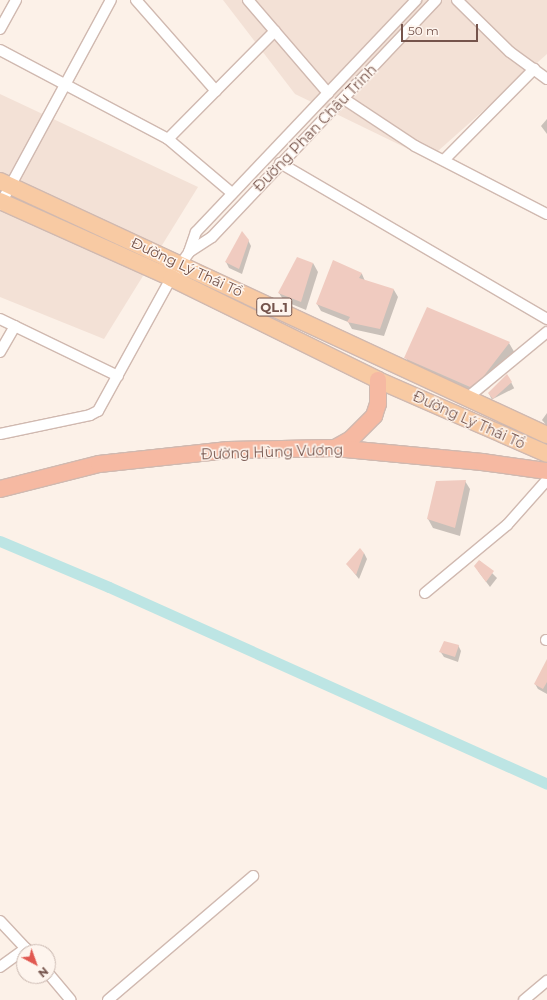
<!DOCTYPE html>
<meta charset="utf-8">
<style>
body{margin:0}
#map{position:relative;width:547px;height:1000px;overflow:hidden;background:#fcf1e8;font-family:Montserrat,sans-serif}
div>[style]{position:absolute}
[style*='--x']{left:calc(var(--x)*1px);top:calc(var(--y)*1px);width:calc(var(--w)*1px);rotate:calc(var(--a)*1deg)}
.residential>*{inset:0;background:#f3e1d6}
.shadow>*{inset:0;background:#0003;transform-origin:0 0}
.canal>*{height:11px;margin:-5.5px;padding:0 5.5px;transform-origin:5.5px;border-radius:5.5px;background:#bde5e4}
.building>*{inset:0;background:#f0cbc0}
.roads{filter:drop-shadow(1px 0 #d0b9b0) drop-shadow(-1px 0 #d0b9b0) drop-shadow(0 1px #d0b9b0) drop-shadow(0 -1px #d0b9b0)}
.minor>*{height:10px;margin:-5px;padding:0 5px;transform-origin:5px;border-radius:5px;background:#fff}
.primary>*{height:16px;margin:-8px;padding:0 8px;transform-origin:8px;border-radius:8px;background:#f8caa3}
.trunk>*{height:16px;margin:-8px;padding:0 8px;transform-origin:8px;border-radius:8px;background:#f6b9a2}
span{translate:-50% -50%;white-space:nowrap;text-align:center;line-height:1.15;-webkit-text-stroke:3px #fef5ee;paint-order:stroke}
.shield-label span{padding:1px 3px;background:#fef5ee;border:1px solid;border-radius:3px;-webkit-text-stroke-width:0}
.shield-label{font-size:13px;color:#75544c;font-weight:700}
.street-label{font-size:14px;color:#75544c}
.north{position:absolute;left:16px;top:944px;width:40px;height:40px;box-sizing:border-box;background:#fef5ee;border:1px solid #c7b5ad;border-radius:50%;rotate:139deg;font-size:11px;font-weight:700;line-height:16px;text-align:center;color:#75544c}
.north::after{content:'';display:block;margin:auto;width:14px;height:18px;background:#e15951;clip-path:polygon(50% 0,100% 100%,50% 72%,0 100%)}
.scale{position:absolute;left:401px;top:24px;width:77px;height:18px;box-sizing:border-box;border:2px solid #75544c;border-top:0;padding-left:5px;font-size:12px;line-height:14px;white-space:nowrap;color:#75544c;-webkit-text-stroke:3px #fef5ee;paint-order:stroke}
</style>
<div id="map">
<div class="residential">
<i style="clip-path:polygon(223px 0,547px 0,547px 54px,429px 159px,295px 94px)"></i>
<i style="clip-path:polygon(0 94px,198px 187px,104px 339px,0 297px)"></i>
</div>
<div class="shadow">
<i style="clip-path:polygon(547px 119px,547px 134px,541px 126px)"></i>
<i style="clip-path:polygon(248px 240px,251px 246px,242px 274px,229px 268px,226px 262px)"></i>
<i style="clip-path:polygon(333px 262px,362px 274px,365px 281px,394px 290px,398px 297px,384px 336px,352px 329px,348px 322px,321px 311px,317px 304px)"></i>
<i style="clip-path:polygon(313px 263px,318px 272px,306px 310px,284px 301px,279px 293px)"></i>
<i style="clip-path:polygon(509px 343px,516px 355px,489px 388px,477px 398px,412px 370px,406px 358px)"></i>
<i style="left:511px;top:382px;width:7px;height:25px;rotate:63deg"></i>
<i style="clip-path:polygon(547px 413px,547px 426px,542px 420px)"></i>
<i style="clip-path:polygon(465px 481px,470px 489px,460px 536px,433px 528px,428px 519px,437px 482px)"></i>
<i style="clip-path:polygon(364px 553px,367px 559px,359px 579px,347px 564px)"></i>
<i style="clip-path:polygon(480px 561px,497px 578px,490px 587px,478px 571px)"></i>
<i style="clip-path:polygon(458px 645px,461px 651px,458px 662px,444px 657px,440px 651px)"></i>
<i style="clip-path:polygon(547px 661px,547px 694px,538px 689px,535px 684px)"></i>
</div>
<div class="canal">
<i style="--x:0;--y:541;--w:118;--a:22.9"></i>
<i style="--x:109;--y:587;--w:480;--a:24.2"></i>
</div>
<div class="building">
<i style="clip-path:polygon(242px 231px,249px 240px,239px 269px,225px 262px)"></i>
<i style="clip-path:polygon(297px 257px,313px 263px,301px 302px,278px 293px)"></i>
<i style="clip-path:polygon(333px 260px,362px 273px,359px 278px,394px 289px,380px 329px,347px 322px,350px 317px,316px 304px)"></i>
<i style="clip-path:polygon(427px 307px,510px 342px,483px 377px,470px 387px,404px 358px)"></i>
<i style="clip-path:polygon(507px 374px,512px 382px,493px 399px,488px 393px)"></i>
<i style="clip-path:polygon(466px 480px,455px 528px,427px 519px,436px 481px)"></i>
<i style="clip-path:polygon(360px 548px,364px 553px,356px 575px,346px 564px)"></i>
<i style="clip-path:polygon(479px 560px,494px 571px,486px 582px,474px 566px)"></i>
<i style="clip-path:polygon(444px 641px,459px 645px,455px 657px,439px 652px)"></i>
<i style="clip-path:polygon(547px 659px,547px 682px,543px 689px,534px 684px)"></i>
</div>
<div class="roads">
<div class="minor">
<i style="--x:136;--y:0;--w:121;--a:48.7"></i>
<i style="--x:248;--y:0;--w:123;--a:49.3"></i>
<i style="--x:457;--y:0;--w:74;--a:44.5"></i>
<i style="--x:510;--y:52;--w:46;--a:36.1"></i>
<i style="--x:0;--y:29;--w:33;--a:-61"></i>
<i style="--x:0;--y:50;--w:190;--a:27.9"></i>
<i style="--x:168;--y:139;--w:84;--a:40.2"></i>
<i style="--x:344;--y:99;--w:85;--a:33.5"></i>
<i style="--x:415;--y:146;--w:148;--a:27.3"></i>
<i style="--x:168;--y:139;--w:152;--a:-45.3"></i>
<i style="--x:445;--y:159;--w:127;--a:-45.3"></i>
<i style="--x:280;--y:163;--w:309;--a:30.3"></i>
<i style="--x:0;--y:205;--w:233;--a:-61.6"></i>
<i style="--x:189;--y:252;--w:27;--a:-33"></i>
<i style="--x:212;--y:237;--w:326;--a:-46.6"></i>
<i style="--x:0;--y:319;--w:131;--a:25.8"></i>
<i style="--x:0;--y:352;--w:30;--a:-60"></i>
<i style="--x:467;--y:398;--w:104;--a:-39.5"></i>
<i style="--x:0;--y:434;--w:92;--a:-11.9"></i>
<i style="--x:90;--y:415;--w:9;--a:-27"></i>
<i style="--x:98;--y:411;--w:152;--a:-61.2"></i>
<i style="--x:171;--y:278;--w:32;--a:-55"></i>
<i style="--x:189;--y:252;--w:21;--a:-71"></i>
<i style="--x:196;--y:232;--w:320;--a:-46.5"></i>
<i style="--x:425;--y:593;--w:107;--a:-39.7"></i>
<i style="--x:507;--y:525;--w:60;--a:-48.4"></i>
<i style="--x:546;--y:640;--w:1;--a:0"></i>
<i style="--x:0;--y:921;--w:42;--a:46.9"></i>
<i style="--x:0;--y:967;--w:32;--a:-36"></i>
<i style="--x:48;--y:973;--w:35;--a:50"></i>
<i style="--x:108;--y:1000;--w:191;--a:-40.5"></i>
<i style="--x:524;--y:1000;--w:30;--a:-40"></i>
</div>
<div class="primary">
<i style="--x:0;--y:181;--w:603;--a:24.91"></i>
<i style="--x:0;--y:201;--w:188;--a:24.2"></i>
<i style="--x:171;--y:278;--w:231;--a:26.2"></i>
<i style="--x:378;--y:380;--w:184;--a:23.6"></i>
</div>
<div class="trunk">
<i style="--x:335;--y:448;--w:18;--a:-29"></i>
<i style="--x:351;--y:439;--w:33;--a:-45"></i>
<i style="--x:374;--y:416;--w:13;--a:-72"></i>
<i style="--x:378;--y:404;--w:24;--a:-90"></i>
<i style="--x:0;--y:489;--w:102;--a:-14.2"></i>
<i style="--x:99;--y:464;--w:130;--a:-6.2"></i>
<i style="--x:228;--y:450;--w:107;--a:-1.1"></i>
<i style="--x:335;--y:448;--w:148;--a:5.4"></i>
<i style="--x:482;--y:462;--w:66;--a:7.9"></i>
</div>
</div>
<div class="shield-label">
<span style="left:274px;top:307px">QL.1</span>
</div>
<div class="street-label">
<span style="left:315px;top:128px;rotate:-46deg">Đường Phan Châu Trinh</span>
<span style="left:187px;top:267px;rotate:25deg">Đường Lý Thái Tổ</span>
<span style="left:469px;top:420px;rotate:24deg">Đường Lý Thái Tổ</span>
<span style="left:272px;top:452px;rotate:-2deg">Đường Hùng Vương</span>
</div>
<div class="north">N</div>
<div class="scale">50 m</div>
</div>
